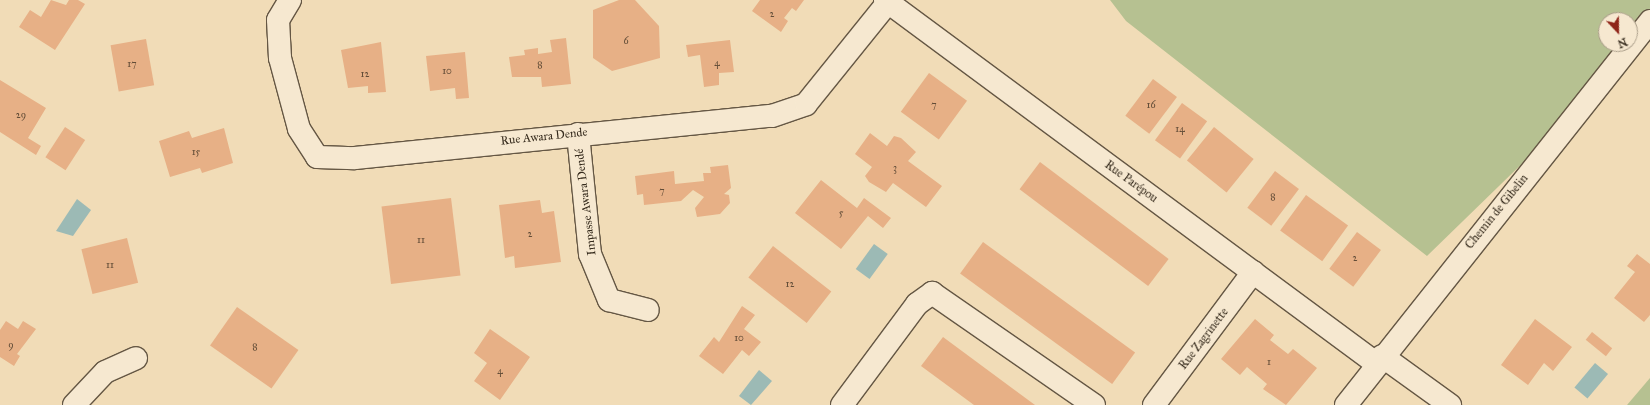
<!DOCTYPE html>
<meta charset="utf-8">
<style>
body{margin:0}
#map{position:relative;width:1650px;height:405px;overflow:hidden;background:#f1dcb7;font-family:"IM FELL Great Primer",serif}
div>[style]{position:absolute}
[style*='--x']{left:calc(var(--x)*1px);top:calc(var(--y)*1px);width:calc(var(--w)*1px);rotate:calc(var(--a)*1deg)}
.green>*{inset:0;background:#b6c191}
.water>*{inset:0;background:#9cbab5;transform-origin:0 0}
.building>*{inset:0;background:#e7b086;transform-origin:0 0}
.roads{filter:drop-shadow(1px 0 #655744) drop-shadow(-1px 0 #655744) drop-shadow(0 1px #655744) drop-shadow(0 -1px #655744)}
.minor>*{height:22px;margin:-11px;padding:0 11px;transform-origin:11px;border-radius:11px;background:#f6e8d0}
span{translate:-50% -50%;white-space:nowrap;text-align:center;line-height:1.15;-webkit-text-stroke:3px #f6e8d0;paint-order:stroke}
.number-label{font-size:10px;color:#624c37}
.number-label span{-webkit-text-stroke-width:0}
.street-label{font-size:12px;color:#362b1d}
.north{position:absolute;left:1598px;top:12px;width:40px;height:40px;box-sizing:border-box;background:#f6e8d0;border:1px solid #a99c88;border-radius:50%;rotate:158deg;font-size:11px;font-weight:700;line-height:16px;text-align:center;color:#362b1d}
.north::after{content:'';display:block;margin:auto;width:14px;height:18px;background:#8f2418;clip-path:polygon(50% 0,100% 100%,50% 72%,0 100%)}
</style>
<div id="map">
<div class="green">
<i style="clip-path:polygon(evenodd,1110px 0,1650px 0,1650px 39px,1427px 256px,1126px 21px,1110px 0,1606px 20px,1630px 20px,1630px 44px,1606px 44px,1606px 20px)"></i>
<i style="clip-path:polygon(1650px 378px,1650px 405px,1627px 405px)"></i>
</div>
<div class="water">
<i style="clip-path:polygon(77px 199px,91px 210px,73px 236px,56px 231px)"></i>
<i style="left:874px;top:244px;width:17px;height:31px;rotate:36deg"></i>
<i style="left:1595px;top:363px;width:17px;height:32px;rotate:40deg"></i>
<i style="clip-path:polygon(759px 370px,772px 381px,751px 405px,739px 396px)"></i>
</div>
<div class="building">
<i style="clip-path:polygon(51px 0,66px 5px,69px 0,78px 0,85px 4px,55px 50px,19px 27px,30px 10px,41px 17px)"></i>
<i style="clip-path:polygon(619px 0,635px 0,659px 26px,660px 58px,612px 71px,593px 58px,593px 10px)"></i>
<i style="clip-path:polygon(760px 0,804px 0,796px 11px,792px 8px,784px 18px,788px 21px,781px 32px,752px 11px)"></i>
<i style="clip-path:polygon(566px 38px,571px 84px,542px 87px,541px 77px,512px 77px,509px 57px,525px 55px,524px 50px,538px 48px,538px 54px,552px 52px,550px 40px)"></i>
<i style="left:146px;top:39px;width:47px;height:36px;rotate:80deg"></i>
<i style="clip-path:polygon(730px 40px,734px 72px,719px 73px,719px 85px,704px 87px,700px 55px,688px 57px,686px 45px)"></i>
<i style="clip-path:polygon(381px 42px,386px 92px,368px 93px,368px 86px,348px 88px,341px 50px)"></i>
<i style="clip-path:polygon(465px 52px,469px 98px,456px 99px,455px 88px,430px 91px,426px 56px)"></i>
<i style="left:929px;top:73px;width:47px;height:48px;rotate:36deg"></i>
<i style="left:1153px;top:79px;width:30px;height:46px;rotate:37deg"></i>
<i style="clip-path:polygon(0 80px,46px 108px,28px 138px,41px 146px,36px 155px,0 132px)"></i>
<i style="left:1182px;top:103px;width:31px;height:46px;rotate:36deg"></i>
<i style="left:65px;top:127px;width:24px;height:36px;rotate:33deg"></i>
<i style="left:1214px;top:127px;width:51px;height:43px;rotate:39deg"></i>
<i style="clip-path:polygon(224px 128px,233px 163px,202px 173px,200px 168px,170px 177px,159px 141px,189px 131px,192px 138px)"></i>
<i style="clip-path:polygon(870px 133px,887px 146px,894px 136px,901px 138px,916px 152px,908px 161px,942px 186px,926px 207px,893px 183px,886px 192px,869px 182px,865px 176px,872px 167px,855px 154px)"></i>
<i style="left:1040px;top:162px;width:161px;height:34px;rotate:37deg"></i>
<i style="clip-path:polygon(728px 165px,731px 188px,724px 194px,729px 195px,730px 203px,720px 214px,697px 217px,695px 208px,704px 197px,693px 190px,681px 201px,644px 205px,643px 194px,637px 195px,635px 176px,674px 171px,675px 184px,704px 181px,703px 173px,711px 173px,710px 167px)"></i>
<i style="left:1275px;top:171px;width:30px;height:46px;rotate:37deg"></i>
<i style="clip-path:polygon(821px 180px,857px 208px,864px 198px,891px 218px,883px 228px,868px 216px,841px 249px,795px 213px)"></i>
<i style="left:1306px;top:195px;width:52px;height:44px;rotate:36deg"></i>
<i style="left:451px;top:198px;width:78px;height:70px;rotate:83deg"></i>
<i style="clip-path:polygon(540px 200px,542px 213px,554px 211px,561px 262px,515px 268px,514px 256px,505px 258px,499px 205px)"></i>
<i style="left:1357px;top:232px;width:30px;height:46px;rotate:37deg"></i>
<i style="left:127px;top:238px;width:46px;height:47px;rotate:76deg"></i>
<i style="left:983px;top:242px;width:188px;height:39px;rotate:36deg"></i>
<i style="left:773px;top:246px;width:74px;height:40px;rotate:38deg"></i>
<i style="clip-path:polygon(1637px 254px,1650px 264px,1650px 315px,1644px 322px,1614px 298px,1635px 272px,1627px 266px)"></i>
<i style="clip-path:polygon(742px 306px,755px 315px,744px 329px,761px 342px,749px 356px,742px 350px,723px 374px,699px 356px,714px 337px,719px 342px)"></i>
<i style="left:237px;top:307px;width:75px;height:47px;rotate:35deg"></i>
<i style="clip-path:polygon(1255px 319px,1274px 335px,1270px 340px,1288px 354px,1293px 349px,1317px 368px,1286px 405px,1263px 389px,1267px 384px,1247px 367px,1240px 375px,1221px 359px)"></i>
<i style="clip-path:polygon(1535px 319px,1572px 347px,1553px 371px,1544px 363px,1528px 385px,1501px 365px)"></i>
<i style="clip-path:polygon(6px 321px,18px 329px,23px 321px,36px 329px,17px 354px,20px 356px,14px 366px,0 357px,0 330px)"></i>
<i style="clip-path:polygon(490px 329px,530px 357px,500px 400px,474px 381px,487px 363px,474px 353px)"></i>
<i style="left:1592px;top:332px;width:26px;height:10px;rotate:39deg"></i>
<i style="clip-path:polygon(943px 337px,1035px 405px,974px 405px,921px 366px)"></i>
</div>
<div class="roads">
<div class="minor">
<i style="--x:290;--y:0;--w:23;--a:121"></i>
<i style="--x:278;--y:20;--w:38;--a:87"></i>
<i style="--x:280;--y:58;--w:73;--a:75"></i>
<i style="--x:299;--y:129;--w:33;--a:57"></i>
<i style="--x:317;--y:157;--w:38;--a:2"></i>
<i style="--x:355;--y:158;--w:419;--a:-5.8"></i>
<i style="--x:772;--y:116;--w:36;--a:-19"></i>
<i style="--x:806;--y:104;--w:134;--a:-51.1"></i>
<i style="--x:885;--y:0;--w:612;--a:36.5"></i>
<i style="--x:578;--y:134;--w:121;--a:84.3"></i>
<i style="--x:590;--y:254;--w:50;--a:67.6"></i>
<i style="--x:609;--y:300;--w:40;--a:14.4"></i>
<i style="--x:1382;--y:356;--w:84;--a:35.8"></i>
<i style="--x:74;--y:405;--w:45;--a:-46.8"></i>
<i style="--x:105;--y:372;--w:34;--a:-24"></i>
<i style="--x:842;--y:405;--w:126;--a:-53.4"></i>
<i style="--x:917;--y:304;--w:19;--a:-36"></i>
<i style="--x:932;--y:293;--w:197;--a:34.7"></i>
<i style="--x:1154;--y:405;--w:166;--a:-53.3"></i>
<i style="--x:1346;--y:405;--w:490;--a:-51.6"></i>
</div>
</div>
<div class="number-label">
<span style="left:772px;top:15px">2</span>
<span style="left:626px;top:42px">6</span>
<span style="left:717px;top:64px">4</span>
<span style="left:132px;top:65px">17</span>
<span style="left:540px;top:66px">8</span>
<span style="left:447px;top:72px">10</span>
<span style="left:365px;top:75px">12</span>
<span style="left:934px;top:106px">7</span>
<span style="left:1151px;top:106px">16</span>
<span style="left:21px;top:116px">29</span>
<span style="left:1180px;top:130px">14</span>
<span style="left:196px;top:153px">15</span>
<span style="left:895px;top:169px">3</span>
<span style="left:662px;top:192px">7</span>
<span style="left:1273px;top:198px">8</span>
<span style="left:841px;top:214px">5</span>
<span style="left:530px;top:235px">2</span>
<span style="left:421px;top:241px">11</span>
<span style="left:1355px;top:259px">2</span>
<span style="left:110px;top:266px">11</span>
<span style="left:790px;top:285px">12</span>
<span style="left:739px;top:339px">10</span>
<span style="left:11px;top:346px">9</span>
<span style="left:255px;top:348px">8</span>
<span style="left:1269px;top:363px">1</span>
<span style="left:500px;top:372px">4</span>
</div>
<div class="street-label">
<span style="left:544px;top:137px;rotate:-6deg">Rue Awara Dende</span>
<span style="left:1131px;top:182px;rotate:36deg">Rue Parépou</span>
<span style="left:586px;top:202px;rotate:-97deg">Impasse Awara Dendé</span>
<span style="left:1497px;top:212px;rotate:-51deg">Chemin de Gibelin</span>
<span style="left:1204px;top:339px;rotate:-53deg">Rue Zagrinette</span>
</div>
<div class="north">N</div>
</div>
